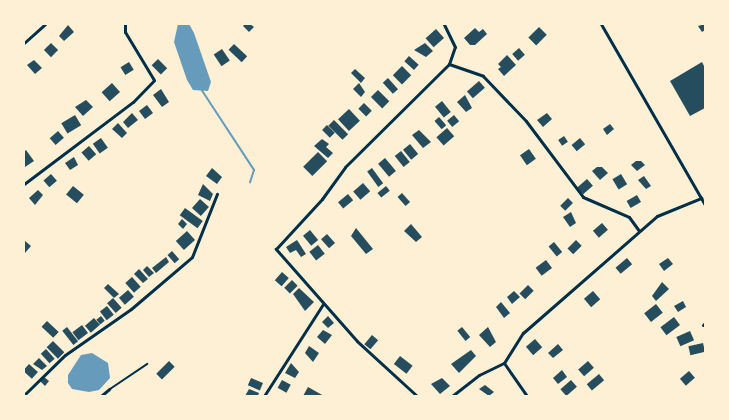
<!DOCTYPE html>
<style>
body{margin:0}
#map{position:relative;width:729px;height:420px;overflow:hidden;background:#fdf0d5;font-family:"Fira Sans Condensed",sans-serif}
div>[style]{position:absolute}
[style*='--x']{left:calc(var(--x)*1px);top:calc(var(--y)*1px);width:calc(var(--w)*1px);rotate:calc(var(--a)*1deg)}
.water>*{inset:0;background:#669bbc}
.stream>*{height:2px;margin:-1px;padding:0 1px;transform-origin:1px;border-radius:1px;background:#669bbc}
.building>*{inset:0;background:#264d5e;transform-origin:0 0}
.service>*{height:2px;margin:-1px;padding:0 1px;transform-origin:1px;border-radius:1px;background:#003049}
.minor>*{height:3px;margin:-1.5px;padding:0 1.5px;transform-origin:1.5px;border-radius:1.5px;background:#003049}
span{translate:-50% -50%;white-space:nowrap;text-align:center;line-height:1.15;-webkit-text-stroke:4px #fdf0d5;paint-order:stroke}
.frame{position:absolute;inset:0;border:25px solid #fdf0d5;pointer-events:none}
</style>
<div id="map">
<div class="water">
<i style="clip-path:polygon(178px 24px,189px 24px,194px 33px,211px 82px,208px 91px,193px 90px,187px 80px,174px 42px)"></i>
<i style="clip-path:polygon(92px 353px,108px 363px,110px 378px,99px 390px,89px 392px,72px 389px,68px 383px,68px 375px,81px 355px)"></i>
</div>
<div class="stream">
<i style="--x:201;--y:89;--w:97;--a:56.8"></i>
<i style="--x:254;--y:170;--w:13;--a:108"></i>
</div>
<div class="building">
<i style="clip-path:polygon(245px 24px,250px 24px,254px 27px,249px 32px,243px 26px)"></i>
<i style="clip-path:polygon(705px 24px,705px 30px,702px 32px,698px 26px)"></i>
<i style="clip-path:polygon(68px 25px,74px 32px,64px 41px,59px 36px)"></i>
<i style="left:539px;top:27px;width:11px;height:15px;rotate:45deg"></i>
<i style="clip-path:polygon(475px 28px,479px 32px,483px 29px,487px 34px,475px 45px,470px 45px,464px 38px)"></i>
<i style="left:436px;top:29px;width:12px;height:14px;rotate:48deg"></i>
<i style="left:51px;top:43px;width:10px;height:10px;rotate:45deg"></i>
<i style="clip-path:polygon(425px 43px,433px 51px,426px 57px,414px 50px)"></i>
<i style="left:234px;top:44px;width:18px;height:8px;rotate:43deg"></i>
<i style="left:519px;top:48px;width:9px;height:9px;rotate:49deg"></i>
<i style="left:222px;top:49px;width:14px;height:10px;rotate:56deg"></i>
<i style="clip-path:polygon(507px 55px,516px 65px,504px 76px,498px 69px,501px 67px,498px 64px)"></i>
<i style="left:409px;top:56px;width:13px;height:7px;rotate:42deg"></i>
<i style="left:158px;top:59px;width:13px;height:9px;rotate:45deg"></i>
<i style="clip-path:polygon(34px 60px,42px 68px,35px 74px,27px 65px)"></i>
<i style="left:129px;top:62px;width:9px;height:10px;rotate:58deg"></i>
<i style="clip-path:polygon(702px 62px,705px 68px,705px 108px,690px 116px,670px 81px)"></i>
<i style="left:402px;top:66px;width:13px;height:13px;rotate:45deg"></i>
<i style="clip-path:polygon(355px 69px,365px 78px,361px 83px,351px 73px)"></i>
<i style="left:388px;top:78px;width:15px;height:7px;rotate:48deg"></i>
<i style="left:479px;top:81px;width:9px;height:16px;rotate:49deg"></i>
<i style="left:112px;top:83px;width:12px;height:14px;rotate:48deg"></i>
<i style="clip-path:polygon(359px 83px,365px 92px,361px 97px,353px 89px)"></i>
<i style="clip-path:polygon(161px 89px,169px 102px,162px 107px,153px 95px)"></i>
<i style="left:378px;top:90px;width:16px;height:10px;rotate:45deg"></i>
<i style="clip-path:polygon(465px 95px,472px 108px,466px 112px,457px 102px)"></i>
<i style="clip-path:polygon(86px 100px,93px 107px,83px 116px,75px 107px)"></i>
<i style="left:442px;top:101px;width:14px;height:9px;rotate:51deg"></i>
<i style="left:364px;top:103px;width:11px;height:8px;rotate:45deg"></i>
<i style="left:147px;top:105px;width:10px;height:10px;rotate:53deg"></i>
<i style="left:349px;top:109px;width:16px;height:15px;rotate:47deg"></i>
<i style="clip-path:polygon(132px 113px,138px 120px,128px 128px,123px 122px)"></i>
<i style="clip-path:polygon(547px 113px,552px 119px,543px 127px,537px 120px)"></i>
<i style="left:75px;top:115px;width:12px;height:16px;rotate:59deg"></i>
<i style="left:454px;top:115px;width:8px;height:9px;rotate:50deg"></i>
<i style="left:439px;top:117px;width:11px;height:6px;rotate:49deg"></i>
<i style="left:334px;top:120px;width:20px;height:8px;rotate:45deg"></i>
<i style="clip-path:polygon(118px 123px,127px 133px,122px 138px,112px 129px)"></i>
<i style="clip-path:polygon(610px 124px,614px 129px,607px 135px,603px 129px)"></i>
<i style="left:327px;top:125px;width:11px;height:7px;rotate:45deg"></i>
<i style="left:447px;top:128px;width:11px;height:14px;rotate:49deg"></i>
<i style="clip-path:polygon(419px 130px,431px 142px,423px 148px,412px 135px)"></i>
<i style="left:58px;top:131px;width:9px;height:11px;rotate:49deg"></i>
<i style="left:564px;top:136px;width:7px;height:7px;rotate:56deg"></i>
<i style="left:101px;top:138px;width:12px;height:10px;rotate:55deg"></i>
<i style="left:580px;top:138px;width:8px;height:11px;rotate:50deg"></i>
<i style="clip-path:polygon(322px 139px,329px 144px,326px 147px,333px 153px,328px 158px,314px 146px)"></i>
<i style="left:410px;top:144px;width:13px;height:9px;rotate:51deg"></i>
<i style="left:89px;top:146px;width:11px;height:10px;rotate:49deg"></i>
<i style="left:529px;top:149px;width:12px;height:11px;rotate:55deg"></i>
<i style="clip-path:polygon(26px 150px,34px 161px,25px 167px,24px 152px)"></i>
<i style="left:401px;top:151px;width:14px;height:8px;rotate:51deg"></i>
<i style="left:318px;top:152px;width:13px;height:21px;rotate:45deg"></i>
<i style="clip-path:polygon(74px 157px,78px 165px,70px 170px,65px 163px)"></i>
<i style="left:385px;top:158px;width:17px;height:9px;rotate:50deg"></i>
<i style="clip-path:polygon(636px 161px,641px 161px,645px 165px,637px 171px,631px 165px)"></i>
<i style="clip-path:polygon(597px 167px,602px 167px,608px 173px,600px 180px,592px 171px)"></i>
<i style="clip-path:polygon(212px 168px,222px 177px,217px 184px,206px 176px)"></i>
<i style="left:372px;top:168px;width:19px;height:6px;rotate:54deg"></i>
<i style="left:51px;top:174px;width:9px;height:10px;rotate:49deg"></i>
<i style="left:621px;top:174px;width:12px;height:10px;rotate:59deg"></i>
<i style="clip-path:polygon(644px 176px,651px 186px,646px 189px,638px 180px)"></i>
<i style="left:587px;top:179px;width:9px;height:13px;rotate:49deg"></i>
<i style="left:363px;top:183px;width:11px;height:13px;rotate:49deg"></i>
<i style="clip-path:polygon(203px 184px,213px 194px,210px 201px,198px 195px)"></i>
<i style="left:73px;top:186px;width:14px;height:11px;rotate:39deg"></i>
<i style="left:386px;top:186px;width:6px;height:11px;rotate:51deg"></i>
<i style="clip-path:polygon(38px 190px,43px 195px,35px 205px,29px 198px)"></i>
<i style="left:402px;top:193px;width:12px;height:6px;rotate:48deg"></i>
<i style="left:348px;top:194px;width:8px;height:13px;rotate:50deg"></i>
<i style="left:637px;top:195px;width:8px;height:12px;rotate:60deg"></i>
<i style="left:568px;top:198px;width:7px;height:11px;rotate:45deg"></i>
<i style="left:200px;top:199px;width:12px;height:12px;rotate:42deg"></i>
<i style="left:185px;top:208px;width:22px;height:9px;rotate:36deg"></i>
<i style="clip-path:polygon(571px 212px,576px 223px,570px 227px,563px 217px)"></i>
<i style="clip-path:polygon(182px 219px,187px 224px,183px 229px,178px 224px)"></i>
<i style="left:602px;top:223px;width:9px;height:12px;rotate:49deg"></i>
<i style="clip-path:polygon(411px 224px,422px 237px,416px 242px,404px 231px)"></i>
<i style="clip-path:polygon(356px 228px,373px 249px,366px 254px,351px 236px)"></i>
<i style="left:310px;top:230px;width:13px;height:9px;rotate:51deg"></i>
<i style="left:187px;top:231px;width:12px;height:15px;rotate:48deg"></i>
<i style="left:327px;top:234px;width:12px;height:8px;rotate:48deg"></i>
<i style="clip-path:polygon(24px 240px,31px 246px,25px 253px,24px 252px)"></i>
<i style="clip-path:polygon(297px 240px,306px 254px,301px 257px,296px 250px,290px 253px,286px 247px)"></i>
<i style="left:576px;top:240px;width:8px;height:12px;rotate:45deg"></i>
<i style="left:554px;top:242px;width:13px;height:7px;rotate:51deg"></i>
<i style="left:318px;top:245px;width:11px;height:11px;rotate:52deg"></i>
<i style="left:172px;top:251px;width:11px;height:6px;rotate:49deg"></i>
<i style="clip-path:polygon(166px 257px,169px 262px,156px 273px,152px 268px)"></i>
<i style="left:627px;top:258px;width:8px;height:15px;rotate:50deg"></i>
<i style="clip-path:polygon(668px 258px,673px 264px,664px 271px,659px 264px)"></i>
<i style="left:546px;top:260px;width:10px;height:13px;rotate:53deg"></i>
<i style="clip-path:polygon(147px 266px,154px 273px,149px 277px,143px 270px)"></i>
<i style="clip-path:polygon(139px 269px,148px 279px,143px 283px,134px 274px)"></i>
<i style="left:282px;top:272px;width:9px;height:11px;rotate:41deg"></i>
<i style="left:132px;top:277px;width:13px;height:9px;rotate:48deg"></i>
<i style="left:292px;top:280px;width:8px;height:11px;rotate:45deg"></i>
<i style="clip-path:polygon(662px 282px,669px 289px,656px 301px,652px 296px)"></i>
<i style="clip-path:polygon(108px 284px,119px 294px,114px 298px,104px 288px)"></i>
<i style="left:528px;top:285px;width:8px;height:12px;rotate:45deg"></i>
<i style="clip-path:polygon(299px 288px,314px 302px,305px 311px,293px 294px)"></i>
<i style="left:128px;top:290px;width:9px;height:12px;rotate:49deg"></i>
<i style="clip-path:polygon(514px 291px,520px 297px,512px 304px,507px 297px)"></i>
<i style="left:593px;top:291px;width:11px;height:12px;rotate:49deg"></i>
<i style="left:113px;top:298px;width:13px;height:8px;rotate:48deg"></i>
<i style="clip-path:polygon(683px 301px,686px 307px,678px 312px,674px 306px)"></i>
<i style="clip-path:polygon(501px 302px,510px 313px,504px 318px,496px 307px)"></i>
<i style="left:656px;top:304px;width:11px;height:15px;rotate:52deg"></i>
<i style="left:107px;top:306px;width:11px;height:9px;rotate:52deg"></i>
<i style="left:101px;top:316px;width:6px;height:6px;rotate:51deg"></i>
<i style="clip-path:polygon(328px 316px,334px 323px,328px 328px,322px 322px)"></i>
<i style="left:674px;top:317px;width:10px;height:17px;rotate:53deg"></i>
<i style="left:94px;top:318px;width:9px;height:12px;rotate:49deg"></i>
<i style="left:47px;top:321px;width:16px;height:8px;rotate:43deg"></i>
<i style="left:82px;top:325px;width:10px;height:12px;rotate:53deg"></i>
<i style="left:67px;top:327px;width:18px;height:6px;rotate:52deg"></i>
<i style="left:462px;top:327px;width:13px;height:6px;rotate:51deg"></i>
<i style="clip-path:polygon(488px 327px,496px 342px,490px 347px,479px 335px)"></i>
<i style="clip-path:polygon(323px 330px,332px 335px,325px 344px,317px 337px)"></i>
<i style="left:690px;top:331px;width:10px;height:15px;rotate:66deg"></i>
<i style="left:372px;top:335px;width:8px;height:12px;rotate:40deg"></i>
<i style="left:535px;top:339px;width:11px;height:12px;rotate:49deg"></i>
<i style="left:53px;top:341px;width:16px;height:9px;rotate:45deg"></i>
<i style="left:703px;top:343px;width:9px;height:15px;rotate:77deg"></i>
<i style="clip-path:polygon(558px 344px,563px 350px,553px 358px,548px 353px)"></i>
<i style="clip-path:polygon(309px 346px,319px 353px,313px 362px,305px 353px)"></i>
<i style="left:46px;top:349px;width:13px;height:7px;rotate:48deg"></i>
<i style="clip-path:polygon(471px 350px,476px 356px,459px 373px,451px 364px)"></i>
<i style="left:400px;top:356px;width:16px;height:10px;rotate:38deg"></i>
<i style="clip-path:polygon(39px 358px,47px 366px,42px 370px,33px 364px)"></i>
<i style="left:169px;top:361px;width:8px;height:18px;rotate:45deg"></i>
<i style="left:588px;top:361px;width:9px;height:13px;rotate:49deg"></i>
<i style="clip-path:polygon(291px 363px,299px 372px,295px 378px,285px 373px)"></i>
<i style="left:29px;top:364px;width:12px;height:9px;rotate:42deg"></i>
<i style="clip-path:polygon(562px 370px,567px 377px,558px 384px,553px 378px)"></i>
<i style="left:689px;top:371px;width:9px;height:12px;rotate:49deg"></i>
<i style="left:599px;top:374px;width:8px;height:16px;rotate:50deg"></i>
<i style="clip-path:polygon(44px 377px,49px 381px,45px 386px,40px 381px)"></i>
<i style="left:251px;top:378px;width:13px;height:8px;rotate:23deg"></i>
<i style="clip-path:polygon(442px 378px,450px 386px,440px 394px,431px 384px)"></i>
<i style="left:282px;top:380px;width:10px;height:9px;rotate:29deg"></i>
<i style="left:571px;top:380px;width:9px;height:14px;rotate:49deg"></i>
<i style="clip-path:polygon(485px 385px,494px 392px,489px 396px,479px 389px)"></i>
<i style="clip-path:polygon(308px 387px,324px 396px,303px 396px)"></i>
<i style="clip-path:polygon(249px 389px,259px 393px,258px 396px,245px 396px)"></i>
</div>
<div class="service">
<i style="--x:110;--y:389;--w:45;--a:-34"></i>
</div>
<div class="minor">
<i style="--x:601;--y:24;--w:209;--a:60.1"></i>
<i style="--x:24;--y:43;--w:28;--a:-42"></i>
<i style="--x:449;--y:64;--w:36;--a:19"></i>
<i style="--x:483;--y:76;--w:62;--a:46.3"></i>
<i style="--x:526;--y:121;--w:95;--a:53.1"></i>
<i style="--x:583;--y:197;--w:50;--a:23.5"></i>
<i style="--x:629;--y:217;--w:17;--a:54"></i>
<i style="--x:24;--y:184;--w:136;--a:-37"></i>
<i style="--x:133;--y:102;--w:30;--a:-46"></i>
<i style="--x:154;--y:80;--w:56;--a:-121.1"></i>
<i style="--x:125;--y:32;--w:8;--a:-90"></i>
<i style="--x:703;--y:325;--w:3;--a:-45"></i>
<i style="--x:504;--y:363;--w:40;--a:55.1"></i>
<i style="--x:24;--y:395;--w:57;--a:-44.3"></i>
<i style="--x:65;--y:355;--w:80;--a:-34.9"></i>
<i style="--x:131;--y:309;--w:80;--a:-40.4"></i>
<i style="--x:192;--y:257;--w:68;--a:-68.4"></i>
<i style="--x:101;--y:396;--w:11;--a:-41"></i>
<i style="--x:264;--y:396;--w:109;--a:-57.3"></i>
<i style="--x:417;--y:396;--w:81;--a:-137.5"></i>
<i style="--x:357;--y:341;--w:123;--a:-131.4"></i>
<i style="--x:276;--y:249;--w:68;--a:-47.4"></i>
<i style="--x:322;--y:199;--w:39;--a:-54"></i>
<i style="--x:345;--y:167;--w:146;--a:-44.7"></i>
<i style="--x:449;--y:64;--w:18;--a:-71"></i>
<i style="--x:455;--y:47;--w:25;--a:-116"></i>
<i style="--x:452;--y:396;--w:34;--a:-38"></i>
<i style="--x:479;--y:375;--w:28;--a:-26"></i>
<i style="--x:504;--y:363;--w:36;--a:-58"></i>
<i style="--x:523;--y:333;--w:178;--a:-41.1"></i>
<i style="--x:657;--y:216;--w:48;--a:-22.2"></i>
</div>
<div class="frame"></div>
</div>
